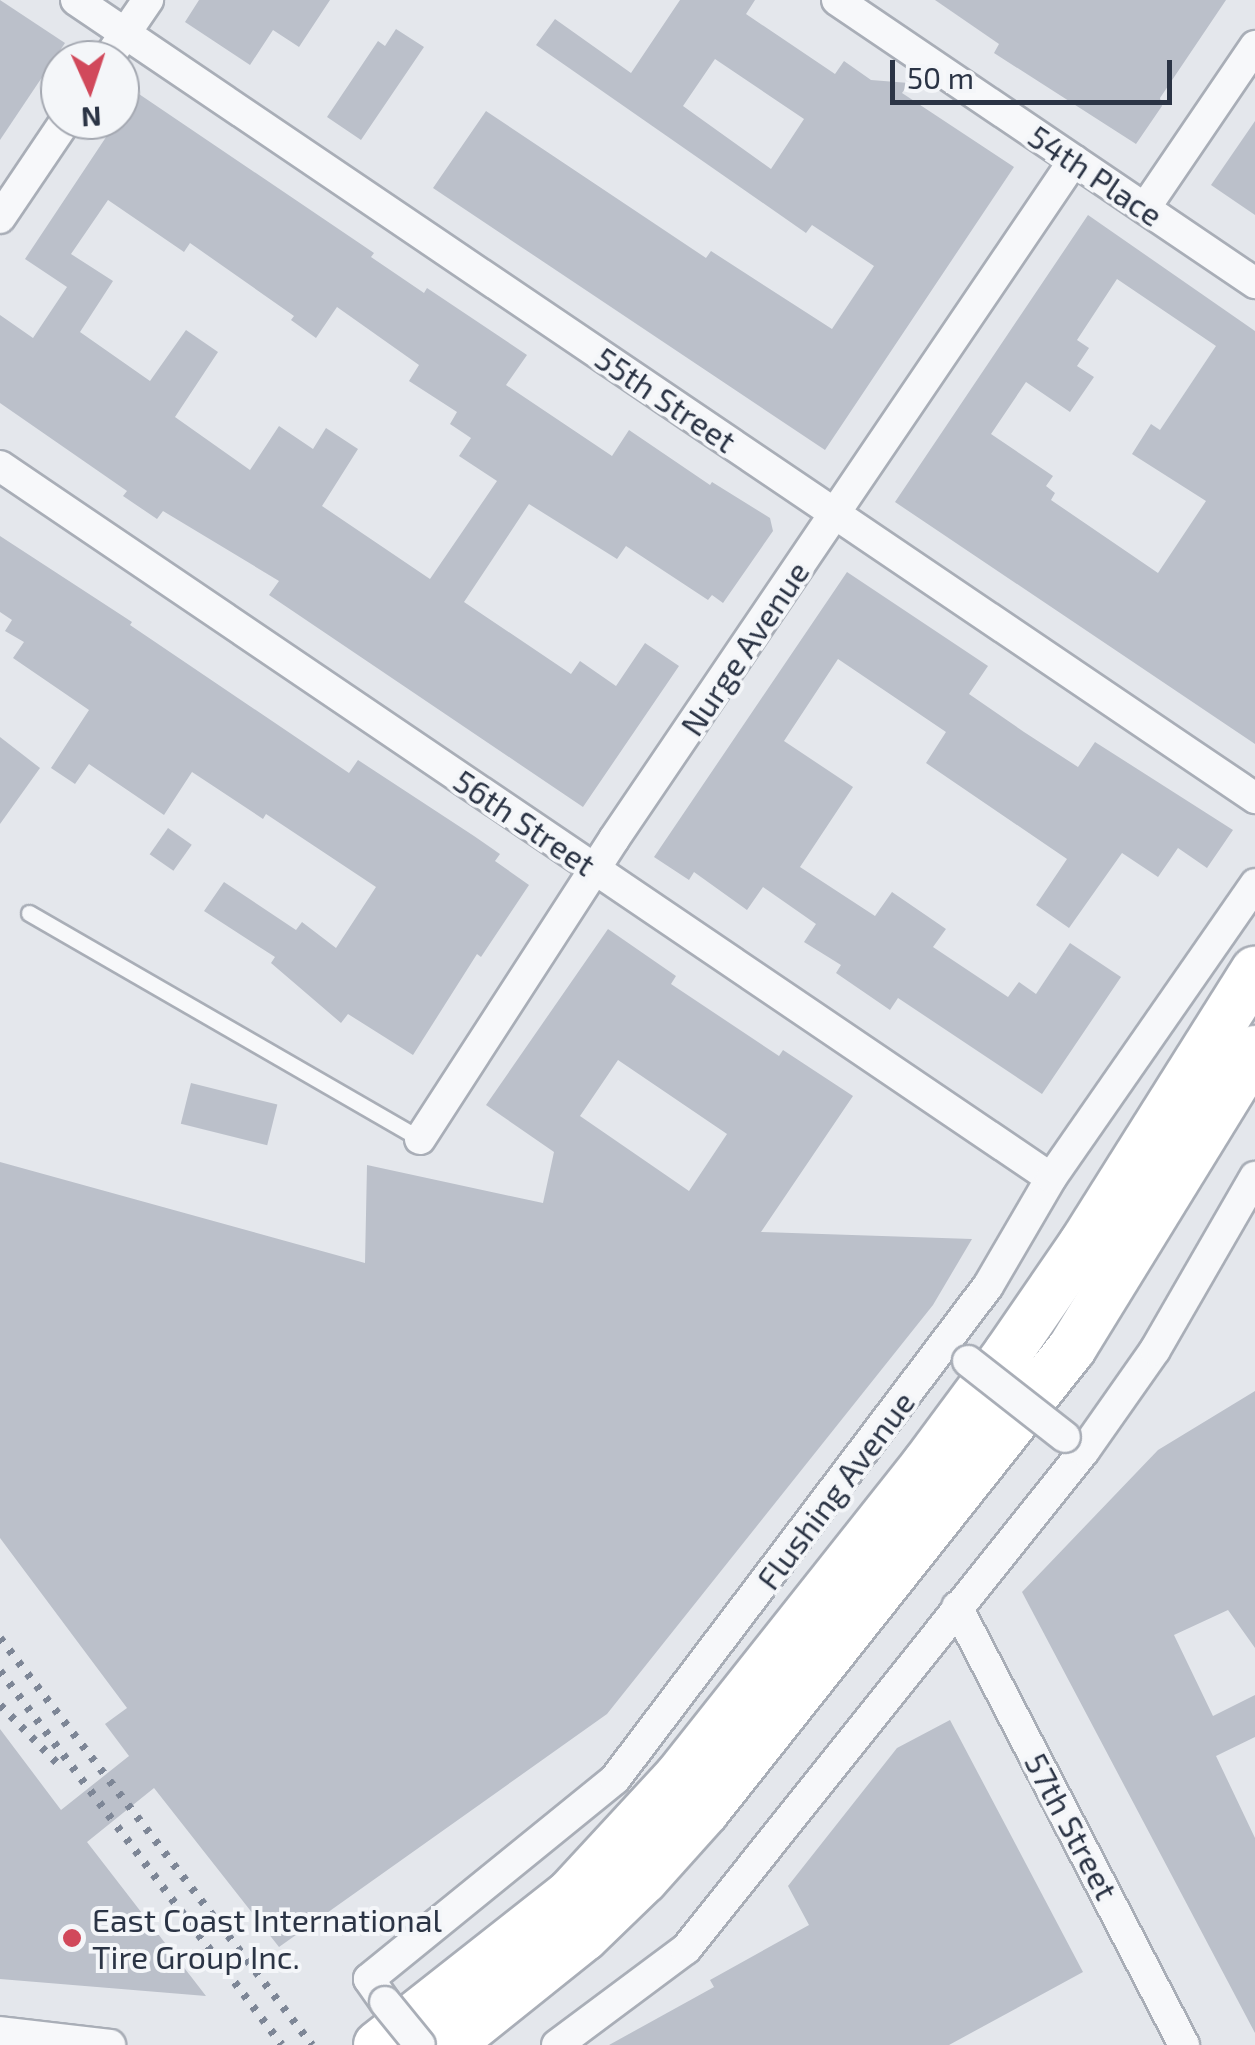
<!DOCTYPE html>
<style>
body{margin:0}
#map{position:relative;width:1255px;height:2045px;overflow:hidden;background:#e4e7ec;font-family:"Exo 2",sans-serif}
div>[style]{position:absolute}
[style*='--x']{left:calc(var(--x)*1px);top:calc(var(--y)*1px);width:calc(var(--w)*1px);rotate:calc(var(--a)*1deg)}
.building>*{inset:0;background:#bbc0ca;transform-origin:0 0}
.roads{filter:drop-shadow(2px 0 #a9aeb7) drop-shadow(-2px 0 #a9aeb7) drop-shadow(0 2px #a9aeb7) drop-shadow(0 -2px #a9aeb7)}
.lane>*{height:15px;margin:-7.5px;padding:0 7.5px;transform-origin:7.5px;border-radius:7.5px;background:#f7f8fa}
.street>*{height:30px;margin:-15px;padding:0 15px;transform-origin:15px;border-radius:15px;background:#f7f8fa}
.primary>*{height:48px;margin:-24px;padding:0 24px;transform-origin:24px;border-radius:24px;background:#fff}
.rail>*{height:8px;margin-top:-4px;transform-origin:0;background:repeating-linear-gradient(90deg,#7d8696 0 5px,transparent 0 15px)}
.bridges{filter:drop-shadow(2px 0 #a9aeb7) drop-shadow(-2px 0 #a9aeb7) drop-shadow(0 2px #a9aeb7) drop-shadow(0 -2px #a9aeb7)}
.street-bridge>*{height:30px;margin:-15px;padding:0 15px;transform-origin:15px;border-radius:15px;background:#f7f8fa}
.dots>*{width:28px;height:28px;translate:-50% -50%;box-sizing:border-box;border:5px solid #f4f6f9;border-radius:50%}
span{translate:-50% -50%;white-space:nowrap;text-align:center;line-height:1.15;-webkit-text-stroke:8px #f4f6f9;paint-order:stroke}
.street-label{font-size:32px;color:#2b3445}
.poi-label{font-size:32px;color:#2b3445}
.left{translate:0 -50%;text-align:left}
.north{position:absolute;left:40px;top:40px;width:100px;height:100px;box-sizing:border-box;background:#f4f6f9;border:2px solid #a4a8b1;border-radius:50%;rotate:177deg;font-size:28px;font-weight:700;line-height:40px;text-align:center;color:#2b3445}
.north::after{content:'';display:block;margin:auto;width:35px;height:45px;background:#d1495b;clip-path:polygon(50% 0,100% 100%,50% 72%,0 100%)}
.scale{position:absolute;left:890px;top:60px;width:282px;height:45px;box-sizing:border-box;border:5px solid #2b3445;border-top:0;padding-left:12px;font-size:30px;line-height:35px;white-space:nowrap;color:#2b3445;-webkit-text-stroke:8px #f4f6f9;paint-order:stroke}
</style>
<div id="map">
<div class="building">
<i style="clip-path:polygon(0 0,65px 43px,0 140px)"></i>
<i style="clip-path:polygon(199px 0,330px 0,299px 47px,273px 30px,250px 65px,185px 22px)"></i>
<i style="clip-path:polygon(evenodd,680px 0,755px 0,746px 14px,835px 74px,844px 61px,871px 80px,909px 83px,902px 93px,1014px 167px,825px 450px,433px 188px,486px 111px,706px 258px,711px 251px,832px 329px,874px 266px,812px 225px,806px 233px,536px 45px,555px 19px,631px 73px,680px 0,715px 59px,804px 119px,771px 169px,683px 106px,715px 59px)"></i>
<i style="clip-path:polygon(935px 0,1226px 0,1160px 98px,1162px 106px,1136px 144px,994px 53px,999px 44px)"></i>
<i style="clip-path:polygon(396px 29px,424px 47px,361px 140px,327px 117px,378px 41px,385px 46px)"></i>
<i style="clip-path:polygon(evenodd,136px 92px,374px 253px,371px 257px,424px 293px,427px 288px,527px 355px,506px 385px,612px 456px,629px 430px,710px 485px,712px 482px,770px 518px,773px 531px,723px 603px,712px 595px,708px 600px,626px 546px,617px 559px,529px 504px,464px 602px,571px 674px,580px 661px,616px 686px,645px 643px,679px 666px,583px 807px,269px 595px,279px 581px,163px 511px,157px 519px,123px 496px,127px 491px,0 403px,0 315px,33px 338px,67px 287px,25px 259px,136px 92px,108px 200px,184px 252px,190px 243px,294px 316px,291px 320px,316px 338px,337px 307px,419px 365px,409px 381px,457px 412px,450px 424px,471px 438px,459px 456px,497px 481px,430px 579px,322px 506px,358px 449px,326px 428px,313px 449px,279px 426px,250px 470px,175px 417px,218px 352px,186px 330px,150px 381px,80px 332px,113px 281px,71px 254px,108px 200px)"></i>
<i style="clip-path:polygon(1255px 121px,1255px 215px,1211px 185px)"></i>
<i style="clip-path:polygon(evenodd,1088px 215px,1255px 331px,1255px 744px,895px 502px,1088px 215px,1117px 279px,1216px 346px,1160px 430px,1151px 424px,1132px 454px,1206px 501px,1158px 573px,1051px 500px,1055px 493px,1046px 486px,1053px 476px,991px 434px,1026px 382px,1070px 412px,1094px 377px,1077px 366px,1089px 348px,1077px 340px,1117px 279px)"></i>
<i style="clip-path:polygon(0 536px,132px 622px,130px 625px,349px 773px,358px 760px,474px 836px,500px 854px,495px 861px,529px 885px,481px 957px,477px 954px,413px 1055px,348px 1014px,341px 1023px,271px 963px,275px 957px,204px 911px,224px 882px,296px 930px,302px 922px,336px 948px,376px 887px,266px 814px,263px 819px,192px 772px,164px 815px,89px 764px,75px 784px,51px 768px,89px 710px,13px 658px,24px 642px,5px 631px,12px 620px,0 612px)"></i>
<i style="clip-path:polygon(847px 572px,988px 666px,969px 694px,1024px 732px,1078px 767px,1095px 742px,1233px 830px,1207px 868px,1178px 848px,1158px 877px,1122px 853px,1069px 928px,1036px 905px,1067px 859px,926px 763px,946px 732px,838px 659px,784px 741px,853px 787px,800px 867px,875px 916px,892px 892px,946px 929px,933px 947px,1008px 997px,1019px 982px,1036px 994px,1070px 943px,1121px 977px,1042px 1094px,898px 998px,890px 1010px,836px 973px,841px 965px,804px 942px,816px 924px,763px 887px,747px 910px,694px 872px,689px 880px,654px 857px)"></i>
<i style="clip-path:polygon(0 737px,40px 768px,0 824px)"></i>
<i style="left:168px;top:828px;width:29px;height:32px;rotate:35deg"></i>
<i style="clip-path:polygon(evenodd,608px 929px,676px 976px,671px 984px,779px 1056px,783px 1050px,853px 1096px,761px 1232px,972px 1239px,933px 1305px,607px 1714px,279px 1947px,154px 1788px,87px 1842px,206px 1996px,0 1979px,0 1729px,61px 1810px,129px 1756px,105px 1724px,127px 1708px,0 1538px,0 1162px,365px 1263px,367px 1165px,543px 1203px,554px 1152px,486px 1105px,608px 929px,618px 1060px,727px 1134px,689px 1191px,580px 1116px,618px 1060px)"></i>
<i style="left:191px;top:1083px;width:89px;height:42px;rotate:14deg"></i>
<i style="clip-path:polygon(1255px 1391px,1255px 1648px,1228px 1610px,1174px 1635px,1213px 1716px,1255px 1695px,1255px 1737px,1216px 1756px,1255px 1838px,1255px 2033px,1022px 1592px,1158px 1450px)"></i>
<i style="clip-path:polygon(950px 1720px,1083px 1972px,949px 2045px,609px 2045px,714px 1987px,710px 1980px,809px 1925px,788px 1886px,897px 1748px)"></i>
</div>
<div class="roads">
<div class="lane">
<i style="--x:29;--y:913;--w:452;--a:30"></i>
</div>
<div class="street">
<i style="--x:76;--y:0;--w:1424;--a:34.09"></i>
<i style="--x:837;--y:0;--w:505;--a:34.1"></i>
<i style="--x:107;--y:60;--w:73;--a:-55.7"></i>
<i style="--x:1145;--y:208;--w:196;--a:-55.8"></i>
<i style="--x:0;--y:218;--w:118;--a:-56"></i>
<i style="--x:0;--y:466;--w:1269;--a:34.12"></i>
<i style="--x:420;--y:1139;--w:357;--a:-57.1"></i>
<i style="--x:614;--y:839;--w:820;--a:-55.88"></i>
<i style="--x:957;--y:1607;--w:493;--a:62.6"></i>
<i style="--x:385;--y:2002;--w:28;--a:-125"></i>
<i style="--x:369;--y:1979;--w:317;--a:-39.1"></i>
<i style="--x:615;--y:1779;--w:618;--a:-52.89"></i>
<i style="--x:988;--y:1286;--w:125;--a:-59.7"></i>
<i style="--x:1051;--y:1178;--w:358;--a:-55.2"></i>
<i style="--x:0;--y:2032;--w:111;--a:6.7"></i>
<i style="--x:557;--y:2045;--w:161;--a:-36.7"></i>
<i style="--x:686;--y:1949;--w:638;--a:-51.37"></i>
<i style="--x:1084;--y:1451;--w:123;--a:-54.9"></i>
<i style="--x:1155;--y:1350;--w:200;--a:-60"></i>
</div>
<div class="primary">
<i style="--x:378;--y:2045;--w:244;--a:-38.2"></i>
<i style="--x:570;--y:1894;--w:159;--a:-47.3"></i>
<i style="--x:678;--y:1777;--w:399;--a:-51.6"></i>
<i style="--x:926;--y:1464;--w:138;--a:-53.5"></i>
<i style="--x:1008;--y:1353;--w:132;--a:-55.5"></i>
<i style="--x:1083;--y:1244;--w:323;--a:-57.8"></i>
<i style="--x:449;--y:2045;--w:173;--a:-38.7"></i>
<i style="--x:584;--y:1937;--w:83;--a:-44"></i>
<i style="--x:644;--y:1879;--w:91;--a:-48.1"></i>
<i style="--x:705;--y:1811;--w:591;--a:-51.6"></i>
<i style="--x:1072;--y:1348;--w:350;--a:-58.4"></i>
</div>
</div>
<div class="rail">
<i style="--x:0;--y:1638;--w:513;--a:52.53"></i>
<i style="--x:0;--y:1671;--w:468;--a:53"></i>
<i style="--x:0;--y:1705;--w:83;--a:45.5"></i>
</div>
<div class="bridges">
<div class="street-bridge">
<i style="--x:968;--y:1361;--w:123;--a:38.1"></i>
<i style="--x:385;--y:2002;--w:55;--a:50.9"></i>
</div>
</div>
<div class="dots">
<i style="left:72px;top:1938px;background:#d1495b"></i>
</div>
<div class="street-label">
<span style="left:1096px;top:175px;rotate:34deg">54th Place</span>
<span style="left:666px;top:399px;rotate:34deg">55th Street</span>
<span style="left:744px;top:648px;rotate:-56deg">Nurge Avenue</span>
<span style="left:525px;top:822px;rotate:34deg">56th Street</span>
<span style="left:835px;top:1490px;rotate:-53deg">Flushing Avenue</span>
<span style="left:1072px;top:1826px;rotate:62deg">57th Street</span>
</div>
<div class="poi-label">
<span class="left" style="left:92px;top:1938px">East Coast International<br>Tire Group Inc.</span>
</div>
<div class="north">N</div>
<div class="scale">50 m</div>
</div>
